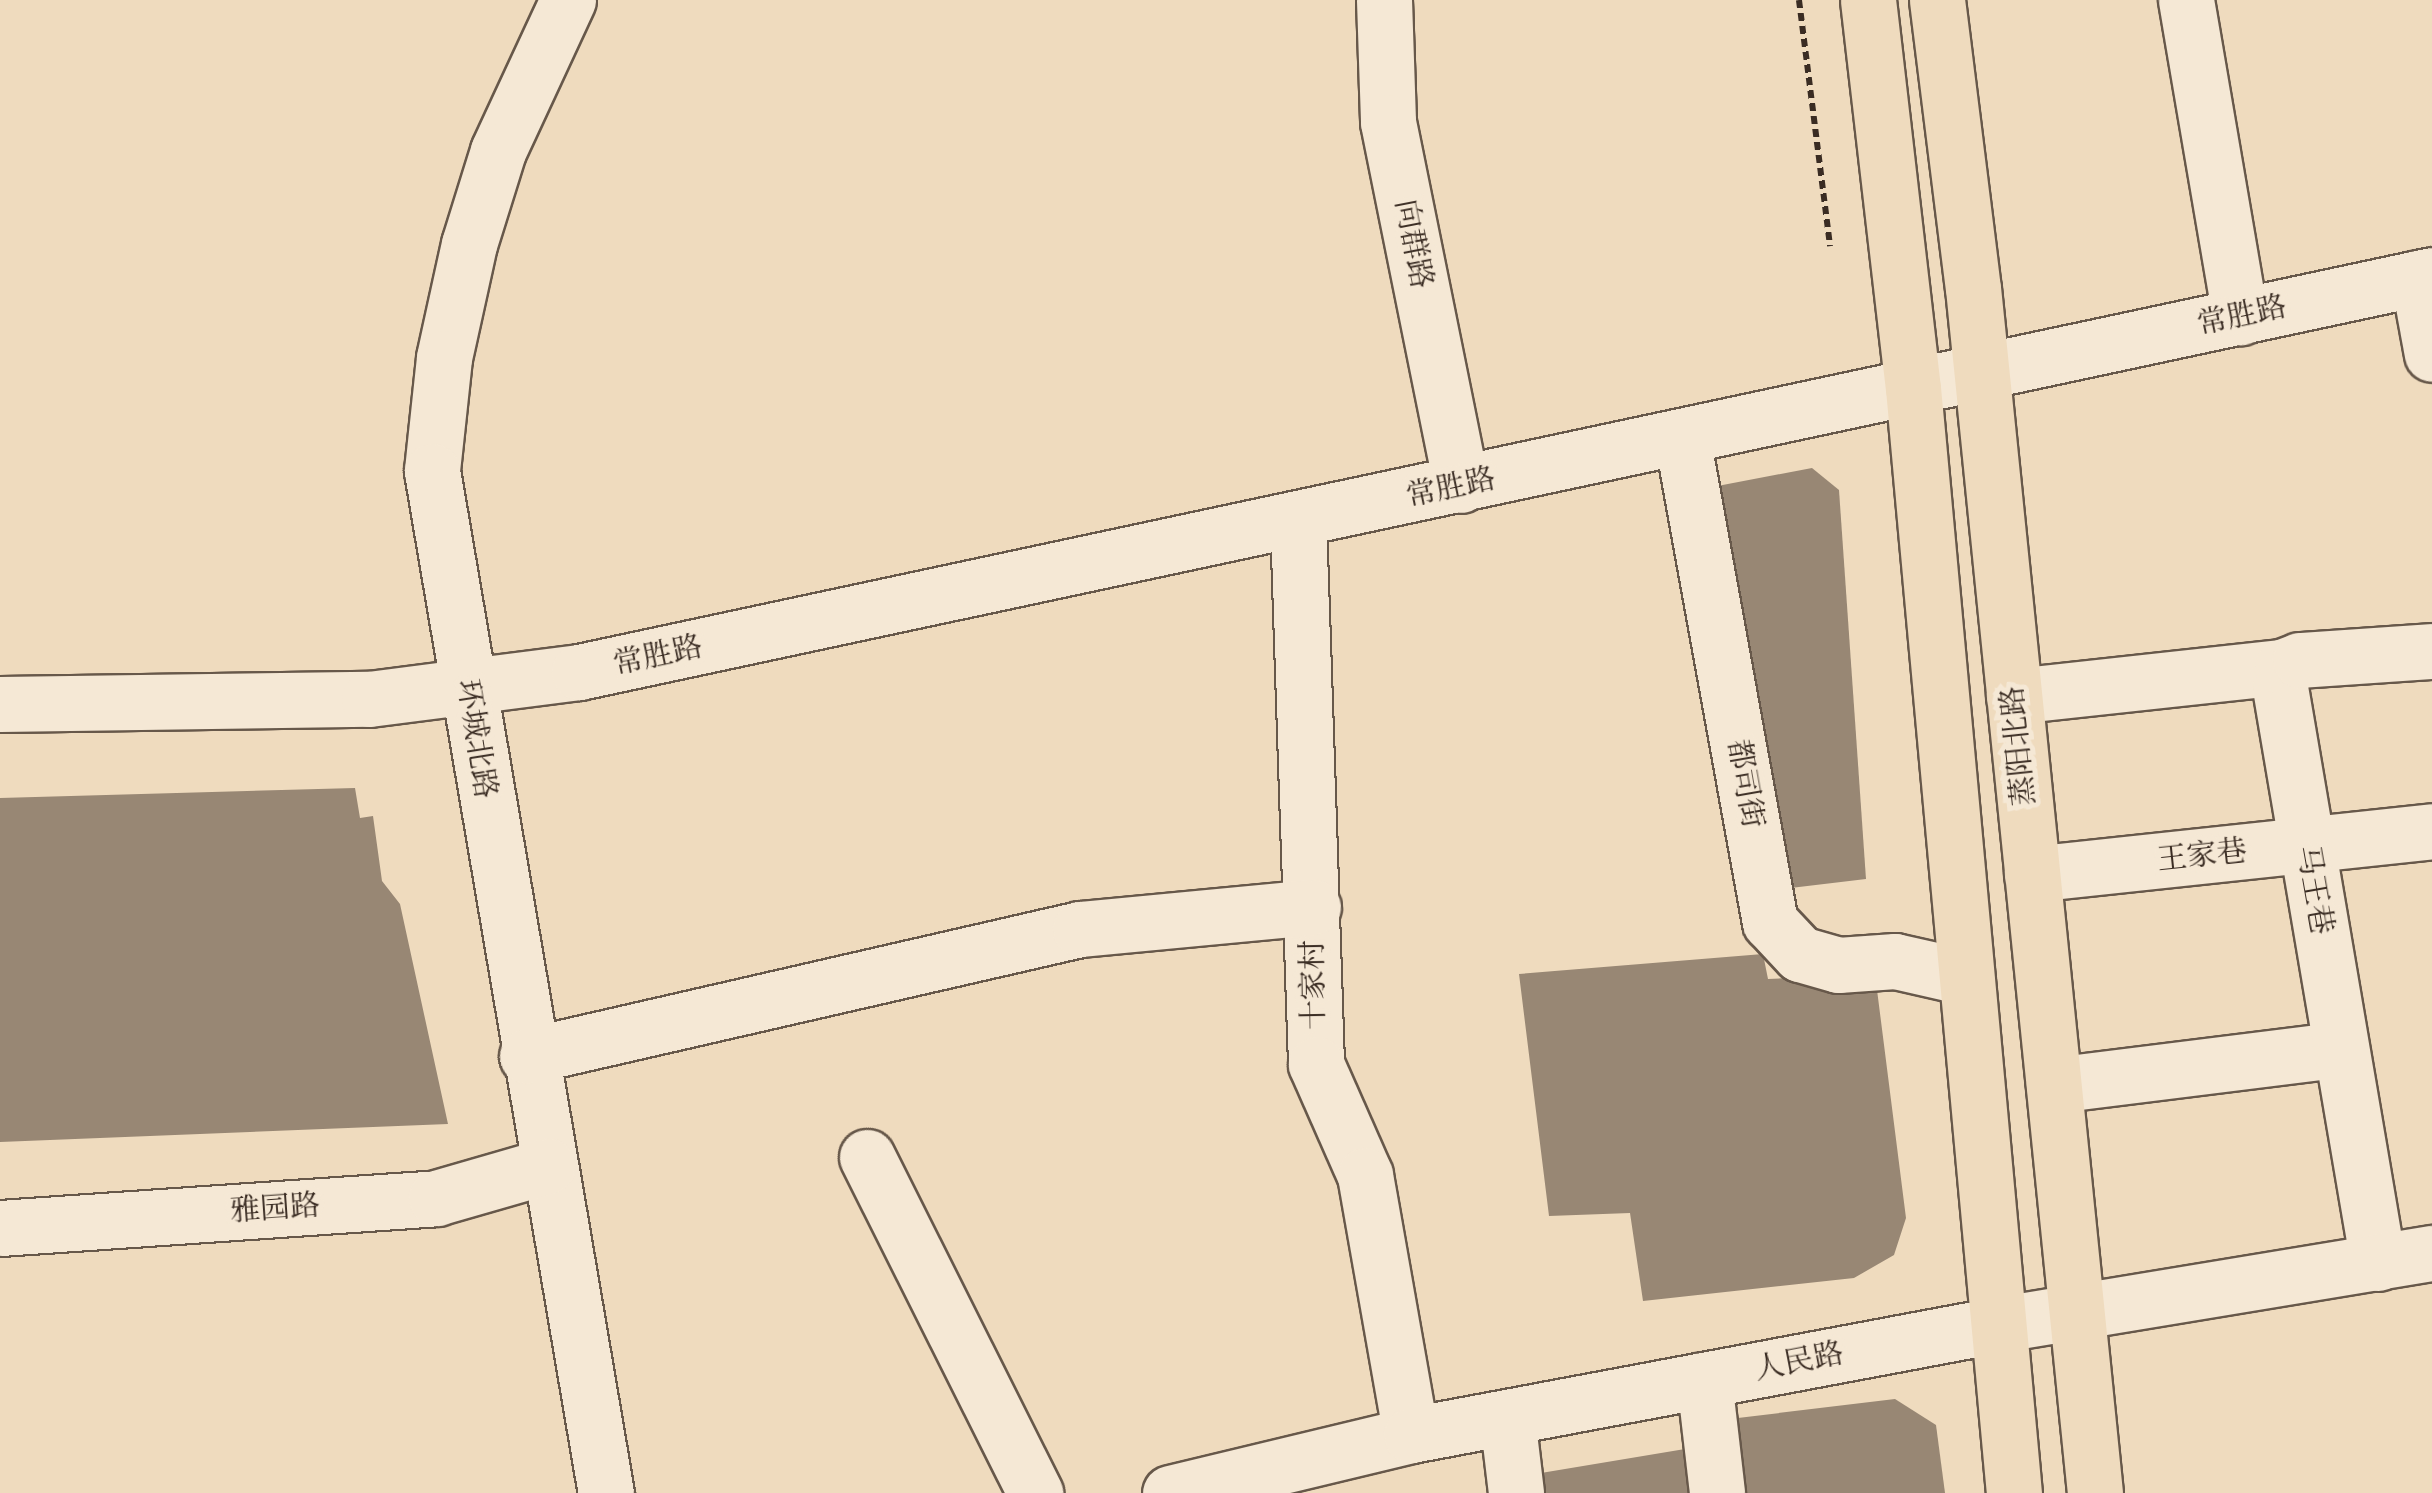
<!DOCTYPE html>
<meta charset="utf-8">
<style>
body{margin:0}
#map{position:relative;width:2432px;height:1493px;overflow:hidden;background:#efdbbe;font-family:"IM FELL French Canon","Noto Serif SC",serif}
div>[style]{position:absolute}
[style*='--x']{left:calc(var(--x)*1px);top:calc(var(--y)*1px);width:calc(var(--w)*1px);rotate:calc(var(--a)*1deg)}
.building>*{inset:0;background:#988774}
.path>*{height:6px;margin-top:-3px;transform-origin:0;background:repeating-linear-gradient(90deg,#3a2c23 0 8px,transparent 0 13px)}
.roads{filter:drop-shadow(2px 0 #67584a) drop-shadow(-2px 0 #67584a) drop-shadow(0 2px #67584a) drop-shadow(0 -2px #67584a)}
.minor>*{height:55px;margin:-27.5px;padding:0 27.5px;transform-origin:27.5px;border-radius:27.5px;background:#f5e8d5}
.major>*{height:55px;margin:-27.5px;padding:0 27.5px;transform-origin:27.5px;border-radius:27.5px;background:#efdbbe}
span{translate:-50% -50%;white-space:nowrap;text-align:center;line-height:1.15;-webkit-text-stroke:10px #f5e8d5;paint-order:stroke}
.street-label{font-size:30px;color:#3a2c23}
</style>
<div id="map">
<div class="building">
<i style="clip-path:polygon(1812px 468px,1839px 490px,1866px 879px,1773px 890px,1707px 488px)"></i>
<i style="clip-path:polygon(355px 788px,360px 818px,373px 816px,382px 881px,400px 904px,448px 1124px,0 1142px,0 798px)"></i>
<i style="clip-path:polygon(1763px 954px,1768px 979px,1875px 974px,1906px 1218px,1894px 1255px,1854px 1278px,1643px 1301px,1630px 1213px,1549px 1216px,1519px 974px)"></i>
<i style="clip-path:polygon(1895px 1399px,1936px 1425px,1945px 1493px,1730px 1493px,1721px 1420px)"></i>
<i style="clip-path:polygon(1691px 1448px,1696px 1493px,1543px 1493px,1541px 1473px)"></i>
</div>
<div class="path">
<i style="--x:1799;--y:0;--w:248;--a:82.8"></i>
</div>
<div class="roads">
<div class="minor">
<i style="--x:568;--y:0;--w:166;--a:114.9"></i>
<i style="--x:498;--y:151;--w:97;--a:107.3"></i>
<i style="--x:469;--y:244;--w:117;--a:102.4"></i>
<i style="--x:444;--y:358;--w:114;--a:96.1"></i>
<i style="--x:432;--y:471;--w:1037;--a:80.34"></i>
<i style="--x:1384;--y:0;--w:122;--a:88.1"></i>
<i style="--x:1388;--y:122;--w:370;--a:78.6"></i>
<i style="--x:2186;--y:0;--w:322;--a:80.3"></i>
<i style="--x:2418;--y:278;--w:77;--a:79.6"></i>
<i style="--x:1682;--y:438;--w:492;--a:79.7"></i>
<i style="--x:1770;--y:922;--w:44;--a:46.8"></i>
<i style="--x:1800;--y:954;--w:40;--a:16"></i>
<i style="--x:1838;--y:965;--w:57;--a:-4"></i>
<i style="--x:1895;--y:961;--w:73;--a:12.7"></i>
<i style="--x:1298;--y:521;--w:543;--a:88.1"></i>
<i style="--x:1316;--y:1064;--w:121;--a:66.2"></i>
<i style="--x:1365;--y:1175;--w:264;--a:80"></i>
<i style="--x:2014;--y:696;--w:270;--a:-6.2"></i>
<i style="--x:0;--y:704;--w:369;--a:-0.8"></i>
<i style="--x:369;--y:699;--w:212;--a:-7.3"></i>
<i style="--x:579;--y:672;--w:1895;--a:-12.09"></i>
<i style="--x:2032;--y:874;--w:402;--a:-6.1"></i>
<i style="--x:527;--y:1056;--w:567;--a:-12.93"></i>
<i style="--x:1080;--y:929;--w:234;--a:-5.4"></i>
<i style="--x:2054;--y:1085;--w:289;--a:-7.1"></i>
<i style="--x:867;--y:1157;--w:376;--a:63.4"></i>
<i style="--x:0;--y:1228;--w:437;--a:-3.9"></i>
<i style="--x:436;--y:1198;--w:116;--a:-16.1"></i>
<i style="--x:2378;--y:1263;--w:584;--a:-99.66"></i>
<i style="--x:2280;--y:687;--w:20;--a:-84"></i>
<i style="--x:2282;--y:667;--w:19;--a:-21"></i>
<i style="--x:2300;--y:660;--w:132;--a:-3.9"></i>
<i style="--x:1704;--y:1380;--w:114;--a:83.4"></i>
<i style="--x:1507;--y:1417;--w:77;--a:83.2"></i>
<i style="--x:1170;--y:1493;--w:248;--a:-13.5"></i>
<i style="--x:1411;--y:1435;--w:595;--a:-10.65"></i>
<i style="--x:1996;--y:1325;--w:442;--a:-9.4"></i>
</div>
<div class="major">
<i style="--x:1868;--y:0;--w:391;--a:83.4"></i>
<i style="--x:1913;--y:388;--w:1110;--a:84.78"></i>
<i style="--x:1937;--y:0;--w:290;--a:82.9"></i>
<i style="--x:1973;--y:288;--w:1211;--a:84.22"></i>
</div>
</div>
<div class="street-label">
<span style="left:1413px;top:244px;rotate:79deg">向群路</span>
<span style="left:2242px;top:316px;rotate:-12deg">常胜路</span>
<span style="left:1451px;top:488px;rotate:-12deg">常胜路</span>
<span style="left:658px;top:656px;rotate:-12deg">常胜路</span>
<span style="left:476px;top:739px;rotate:81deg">环城北路</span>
<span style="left:2019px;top:746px;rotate:-96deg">蒸阳北路</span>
<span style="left:1745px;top:784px;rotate:80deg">都司街</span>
<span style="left:2202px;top:856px;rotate:-6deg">王家巷</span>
<span style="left:2314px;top:890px;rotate:80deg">马王巷</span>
<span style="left:1314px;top:985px;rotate:-91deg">十家村</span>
<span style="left:275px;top:1209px;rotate:-4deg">雅园路</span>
<span style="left:1799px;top:1362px;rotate:-11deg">人民路</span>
</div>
</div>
